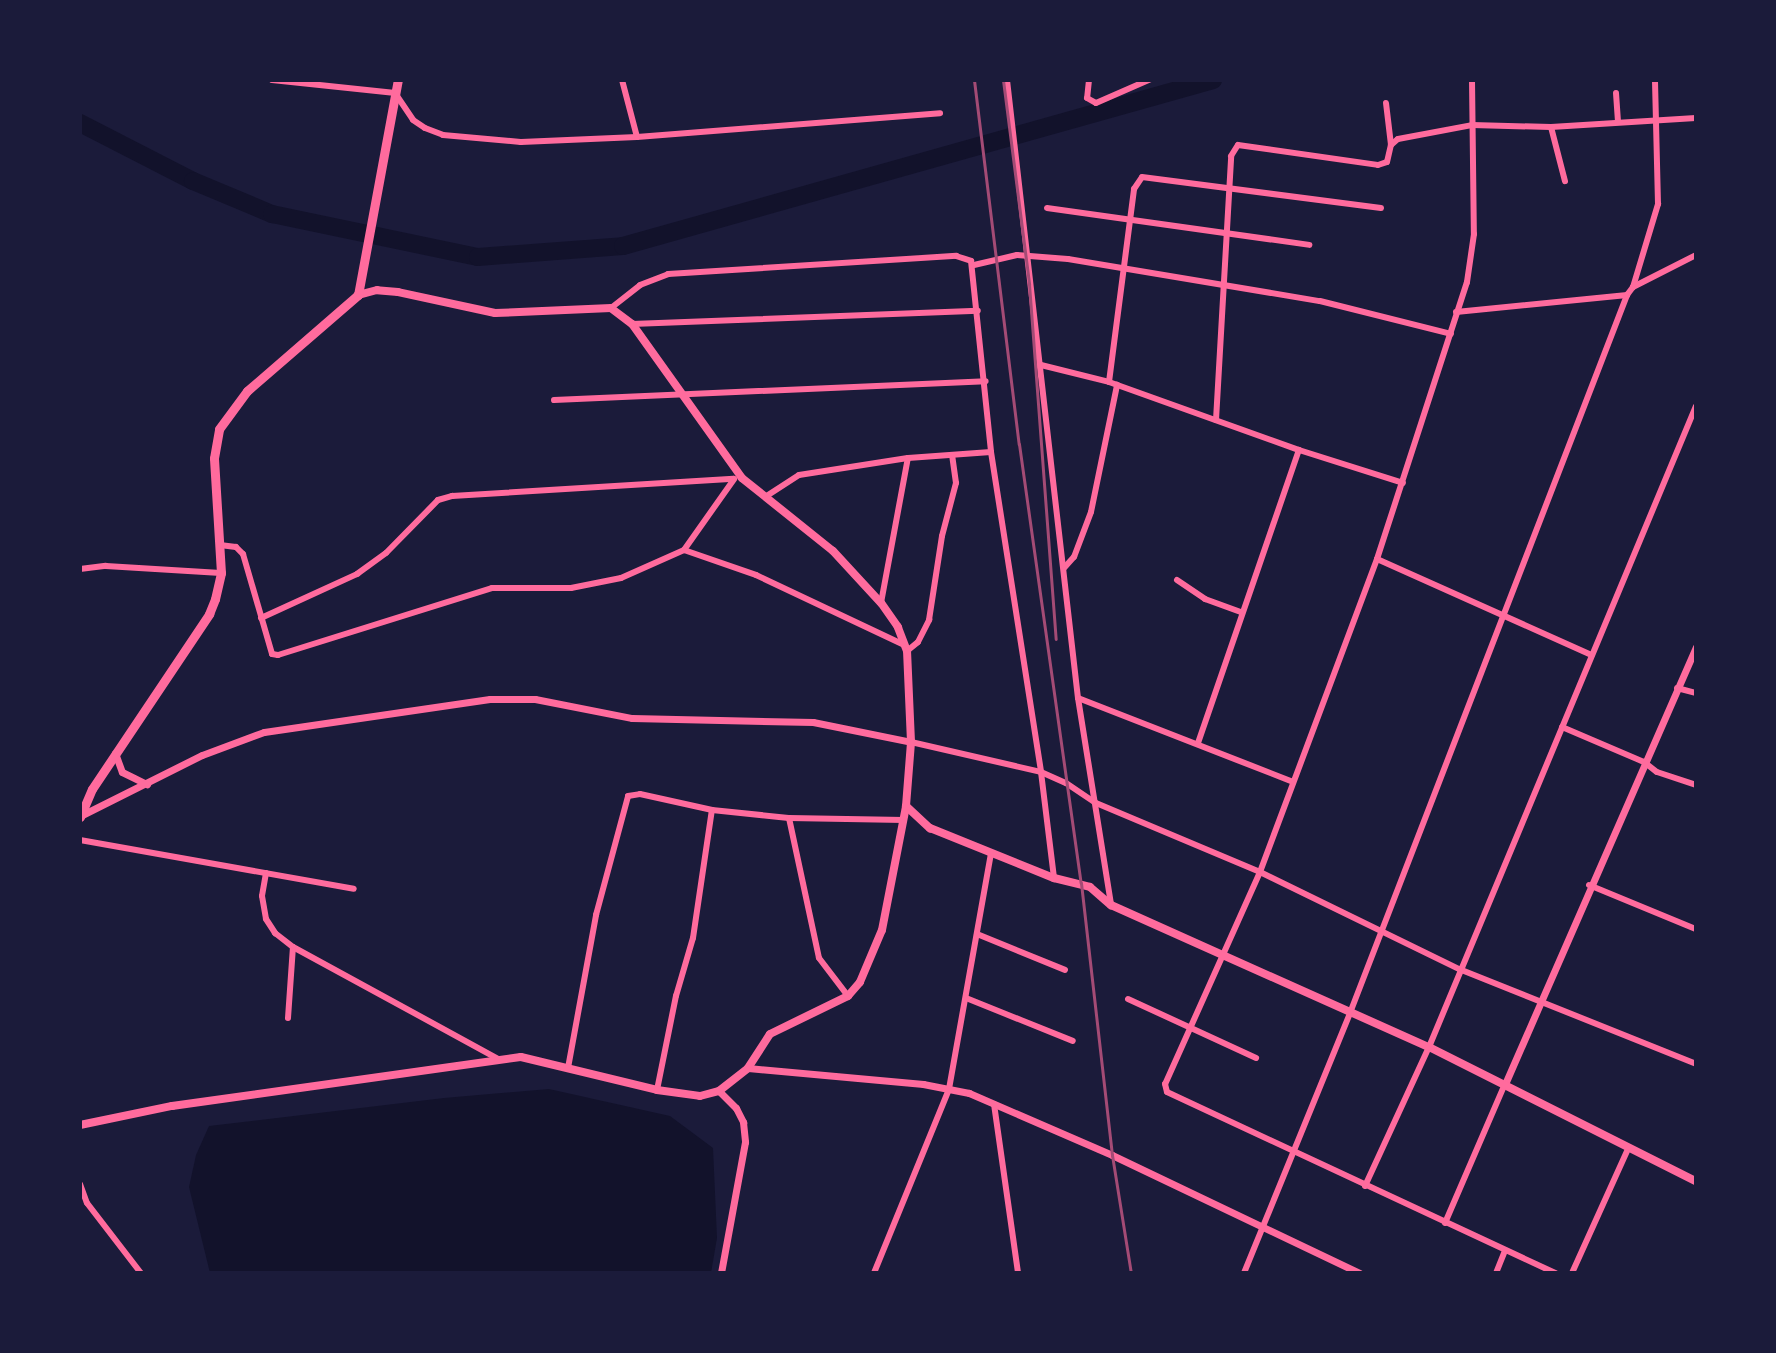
<!DOCTYPE html>
<style>
body{margin:0}
#map{position:relative;width:1776px;height:1353px;overflow:hidden;background:#1b1b3a;font-family:Montserrat,sans-serif}
div>[style]{position:absolute}
[style*='--x']{left:calc(var(--x)*1px);top:calc(var(--y)*1px);width:calc(var(--w)*1px);rotate:calc(var(--a)*1deg)}
.water>*{inset:0;background:#12122b}
.river>*{height:18px;margin:-9px;padding:0 9px;transform-origin:9px;border-radius:9px;background:#12122b}
.minor>*{height:6px;margin:-3px;padding:0 3px;transform-origin:3px;border-radius:3px;background:#ff6b9d}
.tertiary>*{height:7px;margin:-3.5px;padding:0 3.5px;transform-origin:3.5px;border-radius:3.5px;background:#ff6b9d}
.secondary>*{height:8px;margin:-4px;padding:0 4px;transform-origin:4px;border-radius:4px;background:#ff6b9d}
.primary>*{height:9px;margin:-4.5px;padding:0 4.5px;transform-origin:4.5px;border-radius:4.5px;background:#ff6b9d}
.rail>*{height:3px;margin:-1.5px;padding:0 1.5px;transform-origin:1.5px;border-radius:1.5px;background:#a44b75}
span{translate:-50% -50%;white-space:nowrap;text-align:center;line-height:1.15;-webkit-text-stroke:6px #1b1b3a;paint-order:stroke}
.frame{position:absolute;inset:0;border:82px solid #1b1b3a;pointer-events:none}
</style>
<div id="map">
<div class="water">
<i style="clip-path:polygon(549px 1089px,670px 1116px,713px 1148px,717px 1238px,711px 1273px,210px 1273px,189px 1187px,196px 1155px,209px 1126px,444px 1098px)"></i>
</div>
<div class="river">
<i style="--x:80;--y:123;--w:127;--a:27.2"></i>
<i style="--x:193;--y:181;--w:86;--a:22.7"></i>
<i style="--x:272;--y:214;--w:210;--a:11.8"></i>
<i style="--x:478;--y:257;--w:145;--a:-4.3"></i>
<i style="--x:623;--y:246;--w:613;--a:-15.71"></i>
</div>
<div class="minor">
<i style="--x:272;--y:80;--w:124;--a:6"></i>
<i style="--x:395;--y:93;--w:32;--a:56"></i>
<i style="--x:413;--y:120;--w:14;--a:34"></i>
<i style="--x:425;--y:128;--w:19;--a:21"></i>
<i style="--x:443;--y:135;--w:78;--a:5.1"></i>
<i style="--x:521;--y:142;--w:116;--a:-2.5"></i>
<i style="--x:637;--y:137;--w:59;--a:-104.7"></i>
<i style="--x:1007;--y:80;--w:622;--a:83.45"></i>
<i style="--x:1078;--y:698;--w:210;--a:80.9"></i>
<i style="--x:1089;--y:80;--w:18;--a:96"></i>
<i style="--x:1087;--y:98;--w:10;--a:29"></i>
<i style="--x:1096;--y:103;--w:58;--a:-23.5"></i>
<i style="--x:1472;--y:80;--w:154;--a:89.3"></i>
<i style="--x:1474;--y:234;--w:49;--a:98.3"></i>
<i style="--x:1467;--y:282;--w:291;--a:108"></i>
<i style="--x:1377;--y:559;--w:334;--a:110.5"></i>
<i style="--x:1260;--y:872;--w:232;--a:114.1"></i>
<i style="--x:1165;--y:1084;--w:8;--a:76"></i>
<i style="--x:1167;--y:1092;--w:429;--a:25"></i>
<i style="--x:1616;--y:93;--w:29;--a:86"></i>
<i style="--x:1386;--y:103;--w:42;--a:83.2"></i>
<i style="--x:1551;--y:127;--w:56;--a:75.5"></i>
<i style="--x:637;--y:137;--w:304;--a:-4.5"></i>
<i style="--x:1047;--y:208;--w:265;--a:8"></i>
<i style="--x:974;--y:265;--w:44;--a:-13.1"></i>
<i style="--x:1017;--y:255;--w:51;--a:4.5"></i>
<i style="--x:1068;--y:259;--w:255;--a:9.5"></i>
<i style="--x:1320;--y:301;--w:135;--a:14.1"></i>
<i style="--x:1633;--y:287;--w:87;--a:-73.2"></i>
<i style="--x:1658;--y:204;--w:124;--a:-91.4"></i>
<i style="--x:611;--y:308;--w:37;--a:-38"></i>
<i style="--x:640;--y:285;--w:30;--a:-21"></i>
<i style="--x:668;--y:274;--w:289;--a:-3.6"></i>
<i style="--x:956;--y:256;--w:16;--a:18"></i>
<i style="--x:971;--y:261;--w:192;--a:84"></i>
<i style="--x:991;--y:452;--w:324;--a:81.1"></i>
<i style="--x:1041;--y:772;--w:107;--a:83"></i>
<i style="--x:1456;--y:312;--w:172;--a:-5.7"></i>
<i style="--x:1627;--y:295;--w:10;--a:-53"></i>
<i style="--x:1633;--y:287;--w:71;--a:-26.9"></i>
<i style="--x:632;--y:324;--w:346;--a:-2.2"></i>
<i style="--x:1041;--y:365;--w:70;--a:14"></i>
<i style="--x:1109;--y:382;--w:202;--a:19.7"></i>
<i style="--x:1299;--y:450;--w:109;--a:17.6"></i>
<i style="--x:1109;--y:382;--w:195;--a:-82.6"></i>
<i style="--x:1134;--y:189;--w:14;--a:-56"></i>
<i style="--x:1142;--y:177;--w:241;--a:7.4"></i>
<i style="--x:554;--y:400;--w:432;--a:-2.5"></i>
<i style="--x:1216;--y:420;--w:264;--a:-86.7"></i>
<i style="--x:1231;--y:156;--w:13;--a:-58"></i>
<i style="--x:1238;--y:145;--w:141;--a:8.1"></i>
<i style="--x:1378;--y:165;--w:9;--a:-18"></i>
<i style="--x:1387;--y:162;--w:17;--a:-77"></i>
<i style="--x:1391;--y:145;--w:9;--a:-41"></i>
<i style="--x:1398;--y:139;--w:75;--a:-10.7"></i>
<i style="--x:1472;--y:125;--w:79;--a:1.5"></i>
<i style="--x:1551;--y:127;--w:145;--a:-3.6"></i>
<i style="--x:765;--y:497;--w:40;--a:-32.9"></i>
<i style="--x:799;--y:475;--w:110;--a:-8.9"></i>
<i style="--x:908;--y:458;--w:83;--a:-4.1"></i>
<i style="--x:220;--y:545;--w:16;--a:7"></i>
<i style="--x:236;--y:547;--w:10;--a:45"></i>
<i style="--x:243;--y:554;--w:104;--a:73.8"></i>
<i style="--x:272;--y:654;--w:6;--a:9"></i>
<i style="--x:278;--y:655;--w:224;--a:-17.4"></i>
<i style="--x:492;--y:588;--w:79;--a:0"></i>
<i style="--x:571;--y:588;--w:51;--a:-11.3"></i>
<i style="--x:621;--y:578;--w:69;--a:-24"></i>
<i style="--x:684;--y:550;--w:87;--a:-54.8"></i>
<i style="--x:684;--y:550;--w:76;--a:19.1"></i>
<i style="--x:756;--y:575;--w:164;--a:25.3"></i>
<i style="--x:1377;--y:559;--w:235;--a:24.1"></i>
<i style="--x:1064;--y:568;--w:15;--a:-48"></i>
<i style="--x:1074;--y:557;--w:48;--a:-69.3"></i>
<i style="--x:1091;--y:512;--w:130;--a:-78.4"></i>
<i style="--x:80;--y:569;--w:26;--a:-7"></i>
<i style="--x:106;--y:566;--w:115;--a:3.5"></i>
<i style="--x:1177;--y:580;--w:34;--a:34"></i>
<i style="--x:1205;--y:599;--w:38;--a:20"></i>
<i style="--x:881;--y:603;--w:147;--a:-79.5"></i>
<i style="--x:261;--y:618;--w:106;--a:-24.6"></i>
<i style="--x:357;--y:574;--w:36;--a:-36"></i>
<i style="--x:386;--y:553;--w:74;--a:-45.5"></i>
<i style="--x:438;--y:500;--w:15;--a:-16"></i>
<i style="--x:452;--y:496;--w:282;--a:-3.5"></i>
<i style="--x:907;--y:651;--w:14;--a:-39"></i>
<i style="--x:918;--y:642;--w:25;--a:-63"></i>
<i style="--x:929;--y:620;--w:85;--a:-81.2"></i>
<i style="--x:942;--y:536;--w:55;--a:-75.2"></i>
<i style="--x:956;--y:483;--w:28;--a:-98"></i>
<i style="--x:1677;--y:688;--w:20;--a:15"></i>
<i style="--x:1078;--y:698;--w:229;--a:21.3"></i>
<i style="--x:1562;--y:727;--w:89;--a:23.1"></i>
<i style="--x:1644;--y:762;--w:16;--a:38"></i>
<i style="--x:1657;--y:772;--w:41;--a:18.4"></i>
<i style="--x:911;--y:742;--w:133;--a:13"></i>
<i style="--x:1041;--y:772;--w:27;--a:24"></i>
<i style="--x:1066;--y:783;--w:36;--a:34"></i>
<i style="--x:1096;--y:803;--w:178;--a:22.8"></i>
<i style="--x:1260;--y:872;--w:221;--a:26"></i>
<i style="--x:1459;--y:969;--w:255;--a:21.8"></i>
<i style="--x:1198;--y:743;--w:310;--a:-71"></i>
<i style="--x:789;--y:818;--w:143;--a:77.9"></i>
<i style="--x:819;--y:958;--w:48;--a:52.7"></i>
<i style="--x:80;--y:840;--w:278;--a:10.1"></i>
<i style="--x:266;--y:873;--w:23;--a:100"></i>
<i style="--x:262;--y:896;--w:23;--a:80"></i>
<i style="--x:266;--y:919;--w:17;--a:57"></i>
<i style="--x:275;--y:933;--w:23;--a:38"></i>
<i style="--x:293;--y:947;--w:234;--a:28.6"></i>
<i style="--x:1589;--y:885;--w:116;--a:22.4"></i>
<i style="--x:977;--y:934;--w:95;--a:22.2"></i>
<i style="--x:966;--y:998;--w:115;--a:21.9"></i>
<i style="--x:1128;--y:999;--w:141;--a:24.7"></i>
<i style="--x:288;--y:1018;--w:71;--a:-86"></i>
<i style="--x:568;--y:1068;--w:156;--a:-79.6"></i>
<i style="--x:596;--y:915;--w:123;--a:-74.9"></i>
<i style="--x:628;--y:796;--w:12;--a:-9"></i>
<i style="--x:640;--y:794;--w:74;--a:12.5"></i>
<i style="--x:712;--y:810;--w:77;--a:5.9"></i>
<i style="--x:789;--y:818;--w:115;--a:1"></i>
<i style="--x:657;--y:1090;--w:96;--a:-78.6"></i>
<i style="--x:676;--y:996;--w:60;--a:-73.7"></i>
<i style="--x:693;--y:938;--w:129;--a:-81.6"></i>
<i style="--x:994;--y:1104;--w:171;--a:81.9"></i>
<i style="--x:80;--y:1184;--w:20;--a:70"></i>
<i style="--x:87;--y:1203;--w:88;--a:52.4"></i>
<i style="--x:1365;--y:1186;--w:153;--a:-65.3"></i>
<i style="--x:1429;--y:1047;--w:694;--a:-67.39"></i>
<i style="--x:1445;--y:1223;--w:151;--a:-66.7"></i>
<i style="--x:874;--y:1273;--w:199;--a:-67.8"></i>
<i style="--x:949;--y:1089;--w:239;--a:-79.9"></i>
<i style="--x:1244;--y:1273;--w:281;--a:-67.8"></i>
<i style="--x:1350;--y:1013;--w:770;--a:-68.9"></i>
<i style="--x:1496;--y:1273;--w:24;--a:-68"></i>
<i style="--x:1572;--y:1273;--w:136;--a:-65.7"></i>
</div>
<div class="tertiary">
<i style="--x:115;--y:753;--w:20;--a:70"></i>
<i style="--x:122;--y:772;--w:28;--a:26"></i>
<i style="--x:80;--y:816;--w:136;--a:-26.6"></i>
<i style="--x:202;--y:755;--w:66;--a:-20.4"></i>
<i style="--x:264;--y:732;--w:228;--a:-8.3"></i>
<i style="--x:490;--y:699;--w:45;--a:0"></i>
<i style="--x:535;--y:699;--w:99;--a:11.1"></i>
<i style="--x:632;--y:718;--w:181;--a:1.3"></i>
<i style="--x:813;--y:722;--w:100;--a:11.5"></i>
<i style="--x:748;--y:1068;--w:176;--a:5.2"></i>
<i style="--x:923;--y:1084;--w:47;--a:11.1"></i>
<i style="--x:969;--y:1093;--w:156;--a:23.4"></i>
<i style="--x:1112;--y:1155;--w:274;--a:25.5"></i>
<i style="--x:1505;--y:1084;--w:477;--a:-66.4"></i>
<i style="--x:719;--y:1091;--w:24;--a:45"></i>
<i style="--x:736;--y:1108;--w:16;--a:63"></i>
<i style="--x:743;--y:1122;--w:20;--a:84"></i>
<i style="--x:745;--y:1142;--w:133;--a:100.4"></i>
</div>
<div class="secondary">
<i style="--x:906;--y:806;--w:33;--a:43"></i>
<i style="--x:930;--y:828;--w:134;--a:22"></i>
<i style="--x:1054;--y:878;--w:37;--a:14"></i>
<i style="--x:1090;--y:887;--w:28;--a:41"></i>
<i style="--x:1111;--y:905;--w:348;--a:24.1"></i>
<i style="--x:1429;--y:1047;--w:299;--a:26.7"></i>
<i style="--x:80;--y:1125;--w:94;--a:-11.7"></i>
<i style="--x:172;--y:1106;--w:352;--a:-8"></i>
<i style="--x:521;--y:1057;--w:140;--a:13.6"></i>
<i style="--x:657;--y:1090;--w:43;--a:7.9"></i>
<i style="--x:700;--y:1096;--w:20;--a:-15"></i>
<i style="--x:719;--y:1091;--w:37;--a:-38"></i>
<i style="--x:748;--y:1068;--w:40;--a:-57.1"></i>
<i style="--x:770;--y:1034;--w:87;--a:-26"></i>
<i style="--x:848;--y:996;--w:18;--a:-49"></i>
<i style="--x:860;--y:982;--w:56;--a:-67.1"></i>
<i style="--x:882;--y:930;--w:126;--a:-79"></i>
<i style="--x:906;--y:806;--w:64;--a:-85.5"></i>
<i style="--x:911;--y:742;--w:91;--a:-92.5"></i>
<i style="--x:907;--y:651;--w:26;--a:-111"></i>
<i style="--x:898;--y:627;--w:29;--a:-125"></i>
<i style="--x:881;--y:603;--w:71;--a:-132.7"></i>
<i style="--x:833;--y:551;--w:117;--a:-141.3"></i>
<i style="--x:742;--y:478;--w:189;--a:-125.5"></i>
<i style="--x:632;--y:324;--w:26;--a:-143"></i>
<i style="--x:611;--y:308;--w:116;--a:177.5"></i>
<i style="--x:495;--y:313;--w:99;--a:-167.8"></i>
<i style="--x:398;--y:292;--w:21;--a:-175"></i>
<i style="--x:377;--y:290;--w:20;--a:165"></i>
</div>
<div class="primary">
<i style="--x:80;--y:817;--w:30;--a:-67"></i>
<i style="--x:92;--y:789;--w:211;--a:-56.2"></i>
<i style="--x:209;--y:614;--w:16;--a:-68"></i>
<i style="--x:215;--y:599;--w:27;--a:-77"></i>
<i style="--x:221;--y:573;--w:115;--a:-93.5"></i>
<i style="--x:214;--y:458;--w:29;--a:-80"></i>
<i style="--x:219;--y:429;--w:47;--a:-53.6"></i>
<i style="--x:247;--y:391;--w:147;--a:-40.9"></i>
<i style="--x:358;--y:295;--w:219;--a:-79.5"></i>
</div>
<div class="rail">
<i style="--x:974;--y:80;--w:367;--a:83"></i>
<i style="--x:1019;--y:444;--w:443;--a:82"></i>
<i style="--x:1081;--y:883;--w:274;--a:83.5"></i>
<i style="--x:1112;--y:1155;--w:120;--a:80.9"></i>
<i style="--x:1003;--y:80;--w:206;--a:82.7"></i>
<i style="--x:1029;--y:284;--w:356;--a:85.7"></i>
</div>
<div class="frame"></div>
</div>
